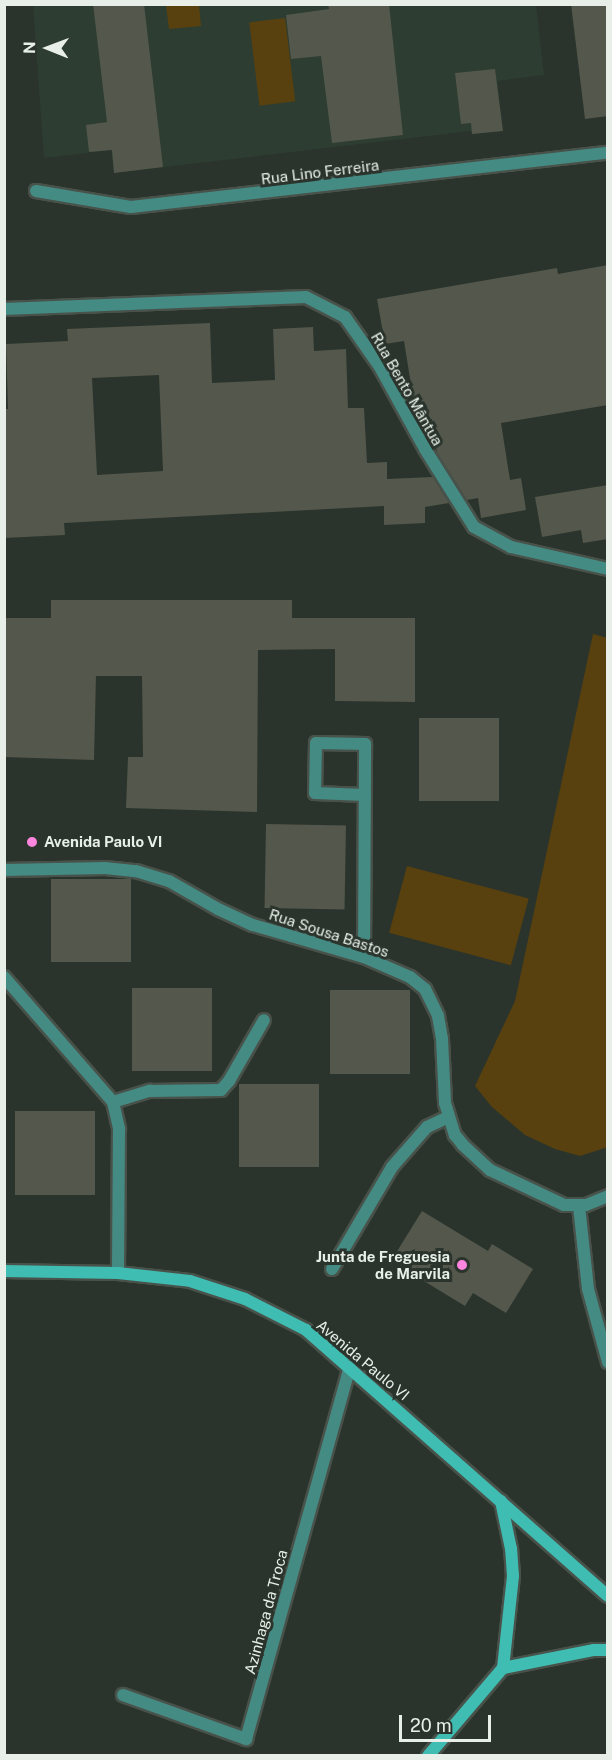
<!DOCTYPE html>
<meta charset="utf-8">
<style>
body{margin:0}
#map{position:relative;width:612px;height:1760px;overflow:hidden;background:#2a342c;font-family:"Public Sans",sans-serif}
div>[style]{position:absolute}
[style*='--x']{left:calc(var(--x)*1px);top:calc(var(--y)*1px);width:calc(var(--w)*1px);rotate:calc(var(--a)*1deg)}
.built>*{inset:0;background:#2d3d31}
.green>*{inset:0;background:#58410f;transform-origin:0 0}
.building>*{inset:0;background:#54574b;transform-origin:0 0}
.roads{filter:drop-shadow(2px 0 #48524a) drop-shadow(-2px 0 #48524a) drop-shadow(0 2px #48524a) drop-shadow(0 -2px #48524a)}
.lane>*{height:12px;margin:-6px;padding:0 6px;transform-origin:6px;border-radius:6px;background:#448b84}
.street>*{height:12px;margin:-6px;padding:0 6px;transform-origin:6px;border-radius:6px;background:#448b84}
.secondary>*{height:12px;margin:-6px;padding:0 6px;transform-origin:6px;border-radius:6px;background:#3fbdb3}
.dots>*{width:16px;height:16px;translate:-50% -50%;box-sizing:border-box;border:3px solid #2a342c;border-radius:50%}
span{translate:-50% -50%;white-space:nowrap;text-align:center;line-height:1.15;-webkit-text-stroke:6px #2a342c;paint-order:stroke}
.street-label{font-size:15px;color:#e8efe9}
.poi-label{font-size:15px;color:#e8efe9;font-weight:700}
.left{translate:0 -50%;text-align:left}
.right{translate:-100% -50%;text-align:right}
.frame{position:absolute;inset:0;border:6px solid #e8efe9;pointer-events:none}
.north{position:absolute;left:18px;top:18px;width:60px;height:60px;-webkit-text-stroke:4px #2a342c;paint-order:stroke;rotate:271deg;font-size:16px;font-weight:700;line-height:24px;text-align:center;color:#e8efe9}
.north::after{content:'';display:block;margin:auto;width:21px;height:27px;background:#e8efe9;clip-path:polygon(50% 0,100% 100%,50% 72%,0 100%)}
.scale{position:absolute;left:399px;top:1715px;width:92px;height:27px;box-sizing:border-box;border:3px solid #e8efe9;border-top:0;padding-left:8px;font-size:18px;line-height:21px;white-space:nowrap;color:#e8efe9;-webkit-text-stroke:4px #2a342c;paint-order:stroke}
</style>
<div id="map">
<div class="built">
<i style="clip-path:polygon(33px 5px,536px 5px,544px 75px,497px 81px,503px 131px,472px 134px,471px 131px,114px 173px,111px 150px,44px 158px)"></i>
</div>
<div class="green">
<i style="clip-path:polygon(166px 5px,199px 5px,201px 26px,169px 29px)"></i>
<i style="left:285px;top:18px;width:84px;height:36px;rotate:83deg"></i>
<i style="clip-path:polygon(593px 634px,608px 638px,608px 1147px,580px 1156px,555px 1149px,525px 1135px,492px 1107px,475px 1086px,515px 1001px)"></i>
<i style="left:407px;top:866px;width:126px;height:69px;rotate:15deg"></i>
</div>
<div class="building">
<i style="clip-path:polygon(93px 4px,144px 4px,163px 167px,114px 173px,112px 150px,89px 152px,86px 125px,107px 122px)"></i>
<i style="clip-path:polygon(328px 4px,389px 4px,403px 135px,332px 143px,321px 56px,291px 59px,286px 15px,329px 9px)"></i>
<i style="clip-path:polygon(571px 4px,608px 4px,608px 116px,585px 119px)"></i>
<i style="clip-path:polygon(495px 69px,503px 131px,472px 134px,471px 123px,461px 124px,455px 73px)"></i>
<i style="clip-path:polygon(608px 265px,608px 405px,501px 423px,510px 480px,521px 478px,526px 510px,481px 518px,478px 498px,467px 500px,437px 453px,432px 419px,419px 422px,416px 416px,404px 341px,385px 344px,377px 299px,557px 268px,558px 274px)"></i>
<i style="clip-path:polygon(evenodd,210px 323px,212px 383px,275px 380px,273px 329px,313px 327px,314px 351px,346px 349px,348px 408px,364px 408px,367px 463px,387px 462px,387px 479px,433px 477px,449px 503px,425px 507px,425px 523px,384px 525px,384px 506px,64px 523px,65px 535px,4px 538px,4px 409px,8px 409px,6px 344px,68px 341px,67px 329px,210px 323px,159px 375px,163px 471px,97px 475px,92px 378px,159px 375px)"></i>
<i style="clip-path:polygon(608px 485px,608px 539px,583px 543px,581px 530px,542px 537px,535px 497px)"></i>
<i style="clip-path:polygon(51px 600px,292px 600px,292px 618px,415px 618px,415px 702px,335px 701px,335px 649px,258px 650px,257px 812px,126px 808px,128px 757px,143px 757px,142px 676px,96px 676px,94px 760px,4px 757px,4px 618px,51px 618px)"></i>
<i style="left:419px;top:718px;width:80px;height:83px"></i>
<i style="left:266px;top:824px;width:80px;height:84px;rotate:1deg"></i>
<i style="left:51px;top:879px;width:80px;height:83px"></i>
<i style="left:132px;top:988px;width:80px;height:83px"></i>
<i style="left:330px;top:990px;width:80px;height:84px"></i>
<i style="left:239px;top:1084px;width:80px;height:83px"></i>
<i style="left:15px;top:1111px;width:80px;height:84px"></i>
<i style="clip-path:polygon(422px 1211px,488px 1251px,492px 1244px,533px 1269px,506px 1313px,473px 1293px,465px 1306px,391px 1261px)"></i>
</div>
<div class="roads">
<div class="lane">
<i style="--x:113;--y:1102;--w:39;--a:-17"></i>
<i style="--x:150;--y:1091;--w:71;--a:-0.8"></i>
<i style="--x:221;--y:1090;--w:12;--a:-48"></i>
<i style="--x:229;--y:1081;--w:70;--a:-60.2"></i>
<i style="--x:332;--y:1269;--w:118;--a:-59.5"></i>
<i style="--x:392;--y:1167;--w:53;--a:-48.8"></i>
<i style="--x:427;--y:1127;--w:23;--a:-25"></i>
<i style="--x:123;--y:1695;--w:131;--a:19.7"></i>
<i style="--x:246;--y:1739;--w:386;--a:-74.4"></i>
</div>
<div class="street">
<i style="--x:36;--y:191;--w:96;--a:9.6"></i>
<i style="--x:131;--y:207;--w:480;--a:-6.5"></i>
<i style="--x:4;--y:309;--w:302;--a:-2.3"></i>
<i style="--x:306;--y:297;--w:44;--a:27.1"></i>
<i style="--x:345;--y:317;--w:61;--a:55"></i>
<i style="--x:380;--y:367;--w:94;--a:61.2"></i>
<i style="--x:425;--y:449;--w:92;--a:57.9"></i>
<i style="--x:474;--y:527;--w:42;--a:28.4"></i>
<i style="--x:511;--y:547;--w:99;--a:12.8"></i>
<i style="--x:4;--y:870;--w:101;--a:-1.1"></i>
<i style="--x:105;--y:868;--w:31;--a:6"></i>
<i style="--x:136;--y:871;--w:34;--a:17"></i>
<i style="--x:169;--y:881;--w:56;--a:29.7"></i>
<i style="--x:218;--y:909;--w:38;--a:25"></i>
<i style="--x:253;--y:925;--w:116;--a:16.1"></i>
<i style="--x:364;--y:957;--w:50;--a:23.5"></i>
<i style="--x:410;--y:977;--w:19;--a:39"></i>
<i style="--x:425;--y:989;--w:30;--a:64"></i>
<i style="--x:438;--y:1016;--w:23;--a:80"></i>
<i style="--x:442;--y:1039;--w:64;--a:87.3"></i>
<i style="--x:445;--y:1103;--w:34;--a:73"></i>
<i style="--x:455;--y:1135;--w:13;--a:51"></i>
<i style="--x:463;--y:1145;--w:37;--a:43"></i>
<i style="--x:490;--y:1170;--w:82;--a:25.3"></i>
<i style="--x:564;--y:1205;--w:22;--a:0"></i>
<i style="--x:586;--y:1205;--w:24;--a:-22"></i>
<i style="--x:364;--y:957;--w:213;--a:-89.7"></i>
<i style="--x:365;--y:744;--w:49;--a:-178.8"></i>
<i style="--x:316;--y:743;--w:50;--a:91.1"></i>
<i style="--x:315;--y:793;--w:50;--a:2.3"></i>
<i style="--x:4;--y:977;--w:166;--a:48.9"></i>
<i style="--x:113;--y:1102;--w:28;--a:77"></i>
<i style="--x:119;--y:1129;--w:144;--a:90.4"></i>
<i style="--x:579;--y:1206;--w:83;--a:83.8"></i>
<i style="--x:588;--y:1289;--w:76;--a:74.7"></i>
</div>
<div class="secondary">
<i style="--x:4;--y:1271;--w:114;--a:1"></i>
<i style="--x:118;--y:1273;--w:72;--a:6.3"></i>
<i style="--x:190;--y:1281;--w:58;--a:18.1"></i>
<i style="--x:245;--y:1299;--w:68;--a:26.9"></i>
<i style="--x:306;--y:1330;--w:402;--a:41.4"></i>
<i style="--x:503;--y:1668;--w:93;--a:-11.2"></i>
<i style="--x:594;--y:1650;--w:14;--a:0"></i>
<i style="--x:428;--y:1756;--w:116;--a:-49.6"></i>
<i style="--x:503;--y:1668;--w:93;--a:-83.8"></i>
<i style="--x:513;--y:1576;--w:27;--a:-94"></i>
<i style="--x:511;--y:1549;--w:49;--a:-101.8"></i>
</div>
</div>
<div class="dots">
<i style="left:32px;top:842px;background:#ff85de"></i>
<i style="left:462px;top:1265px;background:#ff85de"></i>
</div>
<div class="street-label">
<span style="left:320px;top:172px;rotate:-7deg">Rua Lino Ferreira</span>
<span style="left:407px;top:389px;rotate:60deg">Rua Bento Mântua</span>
<span style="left:329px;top:933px;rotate:18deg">Rua Sousa Bastos</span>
<span style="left:363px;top:1360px;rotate:40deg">Avenida Paulo VI</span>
<span style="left:266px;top:1612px;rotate:-75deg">Azinhaga da Troca</span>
</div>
<div class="poi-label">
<span class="left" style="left:44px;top:842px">Avenida Paulo VI</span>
<span class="right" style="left:450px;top:1265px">Junta de Freguesia<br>de Marvila</span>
</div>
<div class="frame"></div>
<div class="north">N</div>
<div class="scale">20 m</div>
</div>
